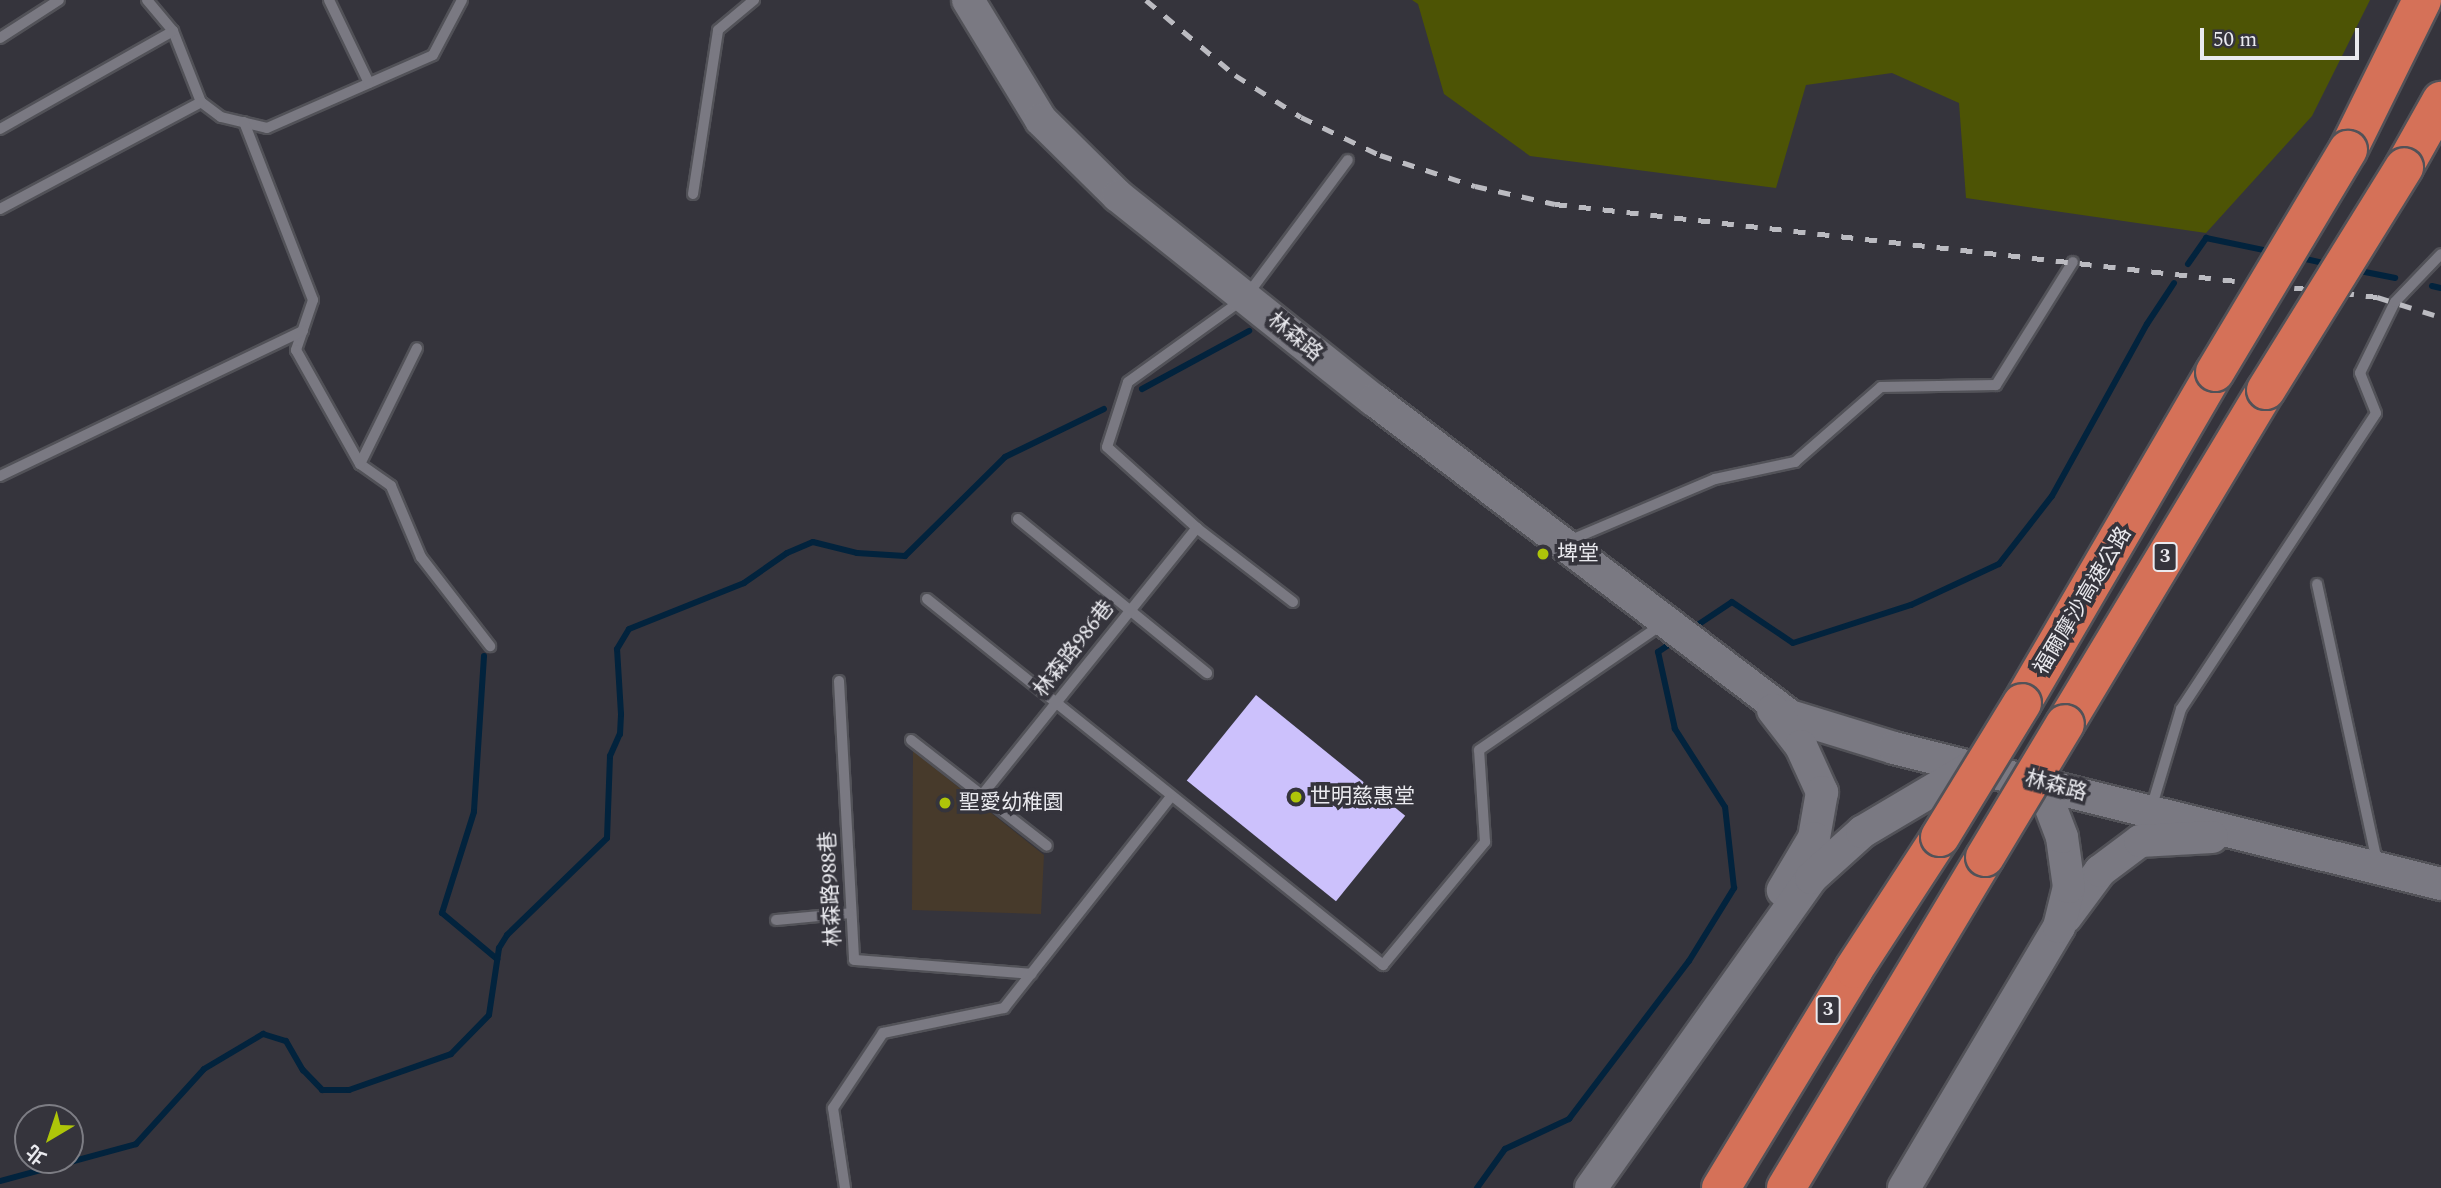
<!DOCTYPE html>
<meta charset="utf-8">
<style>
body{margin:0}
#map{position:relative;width:2441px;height:1188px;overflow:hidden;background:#35343c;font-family:Spectral,"Noto Sans TC",serif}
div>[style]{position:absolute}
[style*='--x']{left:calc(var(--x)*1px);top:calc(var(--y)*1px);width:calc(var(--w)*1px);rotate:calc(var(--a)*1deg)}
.education>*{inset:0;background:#473a2b}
.green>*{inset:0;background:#4d5405}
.stream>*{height:6px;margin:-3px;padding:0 3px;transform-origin:3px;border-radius:3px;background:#02233d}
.building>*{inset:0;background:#ccc1fc;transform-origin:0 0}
.roads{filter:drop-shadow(2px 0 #525258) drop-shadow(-2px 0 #525258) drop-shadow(0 2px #525258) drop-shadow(0 -2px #525258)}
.lane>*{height:10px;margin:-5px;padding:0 5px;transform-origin:5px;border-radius:5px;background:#7a7982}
.secondary>*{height:32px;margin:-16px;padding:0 16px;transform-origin:16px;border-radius:16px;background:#7a7982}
.highway>*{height:38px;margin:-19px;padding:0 19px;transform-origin:19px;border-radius:19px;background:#d57158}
.rail>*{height:5px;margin-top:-2.5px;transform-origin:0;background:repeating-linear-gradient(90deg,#bbbbc1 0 12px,transparent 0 24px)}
.bridges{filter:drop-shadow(2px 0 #525258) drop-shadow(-2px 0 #525258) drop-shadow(0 2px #525258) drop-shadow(0 -2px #525258)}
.highway-bridge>*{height:38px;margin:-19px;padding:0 19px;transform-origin:19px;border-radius:19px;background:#d57158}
.dots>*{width:19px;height:19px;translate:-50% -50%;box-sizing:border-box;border:4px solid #35343c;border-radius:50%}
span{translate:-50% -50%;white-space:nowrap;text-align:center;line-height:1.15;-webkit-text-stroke:7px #35343c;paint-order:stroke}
.shield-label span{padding:2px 5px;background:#35343c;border:2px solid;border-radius:5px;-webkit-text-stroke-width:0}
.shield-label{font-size:19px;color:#eaeaef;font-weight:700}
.street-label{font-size:21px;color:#eaeaef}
.poi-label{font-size:21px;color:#eaeaef}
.left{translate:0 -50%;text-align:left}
.north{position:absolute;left:14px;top:1104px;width:70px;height:70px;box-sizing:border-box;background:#35343c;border:2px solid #7d7d84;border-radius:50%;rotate:219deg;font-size:19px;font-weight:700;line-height:28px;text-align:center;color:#eaeaef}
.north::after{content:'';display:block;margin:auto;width:24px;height:32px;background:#aec509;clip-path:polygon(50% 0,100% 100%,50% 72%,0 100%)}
.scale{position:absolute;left:2200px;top:28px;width:159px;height:32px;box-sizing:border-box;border:4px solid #eaeaef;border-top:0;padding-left:9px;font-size:21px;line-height:24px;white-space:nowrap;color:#eaeaef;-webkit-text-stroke:5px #35343c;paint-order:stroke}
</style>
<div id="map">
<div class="education">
<i style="clip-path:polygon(913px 751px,1044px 855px,1041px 914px,912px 910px)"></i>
</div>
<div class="green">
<i style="clip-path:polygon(1412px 0,2370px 0,2312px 116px,2206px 233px,1966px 198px,1959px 103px,1892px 73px,1806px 85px,1776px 188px,1530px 156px,1444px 94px,1418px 4px)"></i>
</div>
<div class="stream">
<i style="--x:2297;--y:257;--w:32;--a:13"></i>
<i style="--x:2188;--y:264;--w:32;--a:-55"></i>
<i style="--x:2206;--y:238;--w:68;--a:11.8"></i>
<i style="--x:2355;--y:270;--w:41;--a:11.3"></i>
<i style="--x:2432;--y:286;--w:9;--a:13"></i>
<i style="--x:1142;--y:389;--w:122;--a:-28.5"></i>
<i style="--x:1690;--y:630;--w:50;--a:-33.7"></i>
<i style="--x:1732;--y:602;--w:73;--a:33.9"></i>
<i style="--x:1793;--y:643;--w:124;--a:-17.9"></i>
<i style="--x:1911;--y:605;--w:97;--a:-25"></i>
<i style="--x:1999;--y:564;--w:86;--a:-52.1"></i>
<i style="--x:2052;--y:496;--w:196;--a:-61.1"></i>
<i style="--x:2147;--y:324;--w:49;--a:-56.6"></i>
<i style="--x:484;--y:656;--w:156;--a:93.7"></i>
<i style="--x:474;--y:812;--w:106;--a:107.6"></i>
<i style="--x:442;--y:913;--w:72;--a:39.9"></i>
<i style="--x:0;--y:1181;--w:141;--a:-15.2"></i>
<i style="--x:136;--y:1144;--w:101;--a:-47.8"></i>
<i style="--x:204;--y:1069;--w:69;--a:-30.7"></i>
<i style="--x:263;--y:1034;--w:24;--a:17"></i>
<i style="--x:286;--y:1041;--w:34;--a:60"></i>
<i style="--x:303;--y:1070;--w:28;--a:46"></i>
<i style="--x:322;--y:1090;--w:27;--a:0"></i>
<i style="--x:349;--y:1090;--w:108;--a:-19.4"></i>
<i style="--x:451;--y:1054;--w:54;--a:-45.7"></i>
<i style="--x:489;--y:1015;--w:68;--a:-81.5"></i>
<i style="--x:499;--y:948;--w:15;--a:-58"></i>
<i style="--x:507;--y:935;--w:139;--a:-44.1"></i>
<i style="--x:607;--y:838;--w:82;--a:-87.9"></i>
<i style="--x:610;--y:756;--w:24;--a:-66"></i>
<i style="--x:620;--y:734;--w:20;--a:-87"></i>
<i style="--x:621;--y:714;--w:65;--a:-93.5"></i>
<i style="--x:617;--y:649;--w:23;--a:-59"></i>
<i style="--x:629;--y:629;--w:124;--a:-21.8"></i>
<i style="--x:744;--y:583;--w:52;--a:-34.9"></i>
<i style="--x:787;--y:553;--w:28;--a:-23"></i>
<i style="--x:813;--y:542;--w:45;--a:14"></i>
<i style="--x:857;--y:553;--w:48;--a:3.6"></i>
<i style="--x:905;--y:556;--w:141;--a:-44.7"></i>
<i style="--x:1005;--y:457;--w:110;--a:-25.9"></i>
<i style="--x:1477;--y:1188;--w:48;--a:-54.3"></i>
<i style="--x:1505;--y:1149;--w:71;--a:-25.1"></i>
<i style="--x:1569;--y:1119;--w:198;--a:-52.8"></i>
<i style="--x:1689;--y:961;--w:86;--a:-58.3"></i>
<i style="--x:1734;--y:888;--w:81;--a:-96.3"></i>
<i style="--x:1725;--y:807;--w:93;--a:-122.7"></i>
<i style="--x:1675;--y:729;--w:79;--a:-102.4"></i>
<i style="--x:1658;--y:652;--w:22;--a:-34"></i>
</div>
<div class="building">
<i style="left:1256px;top:695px;width:192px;height:110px;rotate:39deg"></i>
</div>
<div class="roads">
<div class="lane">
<i style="--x:147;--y:0;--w:40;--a:50"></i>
<i style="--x:173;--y:31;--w:76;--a:68.5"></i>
<i style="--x:201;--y:102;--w:25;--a:37"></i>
<i style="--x:221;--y:117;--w:47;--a:13.4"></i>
<i style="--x:267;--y:128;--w:181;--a:-23.7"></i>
<i style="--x:433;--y:55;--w:62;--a:-62.2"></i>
<i style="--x:329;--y:0;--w:92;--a:64.3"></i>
<i style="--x:0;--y:38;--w:70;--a:-32.8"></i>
<i style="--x:244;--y:122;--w:191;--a:68.8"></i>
<i style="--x:313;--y:300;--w:53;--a:108.8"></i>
<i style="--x:296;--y:350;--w:131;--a:60.7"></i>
<i style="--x:360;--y:464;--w:38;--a:35"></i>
<i style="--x:391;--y:486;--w:77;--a:67.1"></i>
<i style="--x:421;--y:557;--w:113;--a:52.2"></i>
<i style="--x:0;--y:129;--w:199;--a:-29.5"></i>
<i style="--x:693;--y:194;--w:166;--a:-81.3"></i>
<i style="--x:718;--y:30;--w:47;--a:-39.8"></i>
<i style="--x:0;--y:209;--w:228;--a:-28"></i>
<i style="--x:360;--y:464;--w:129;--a:-63.8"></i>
<i style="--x:0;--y:476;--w:336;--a:-25.6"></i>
<i style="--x:1018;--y:519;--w:244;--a:39.2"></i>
<i style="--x:1566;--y:542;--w:162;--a:-22.9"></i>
<i style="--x:1715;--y:479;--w:82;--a:-12"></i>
<i style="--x:1795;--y:462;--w:114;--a:-41.1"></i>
<i style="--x:1881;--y:387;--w:115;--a:-1"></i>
<i style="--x:1996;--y:385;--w:145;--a:-58"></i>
<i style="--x:2317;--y:584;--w:288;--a:77.8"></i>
<i style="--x:927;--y:599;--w:585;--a:38.75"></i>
<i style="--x:1383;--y:965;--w:160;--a:-50.3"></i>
<i style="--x:1485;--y:842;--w:92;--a:-93.7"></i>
<i style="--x:1479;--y:750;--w:224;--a:-34.5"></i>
<i style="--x:1293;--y:602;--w:121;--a:-142.4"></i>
<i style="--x:1197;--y:528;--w:121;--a:-138"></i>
<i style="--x:1107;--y:447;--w:68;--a:-72.1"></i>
<i style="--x:1128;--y:382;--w:144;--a:-35.7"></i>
<i style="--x:1245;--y:298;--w:172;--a:-53.3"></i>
<i style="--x:839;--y:681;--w:279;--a:86.9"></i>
<i style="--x:854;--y:960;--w:178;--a:4.5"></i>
<i style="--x:911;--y:740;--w:172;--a:37.9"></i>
<i style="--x:982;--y:795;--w:343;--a:-51.2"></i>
<i style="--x:2151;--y:809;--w:104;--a:-73.3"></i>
<i style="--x:2181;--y:709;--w:354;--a:-56.6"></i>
<i style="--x:2376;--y:413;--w:43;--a:-111.8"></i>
<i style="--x:2360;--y:373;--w:79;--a:-63.8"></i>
<i style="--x:2395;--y:302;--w:66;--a:-46.2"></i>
<i style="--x:776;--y:920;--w:75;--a:-5.3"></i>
<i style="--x:845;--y:1188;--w:81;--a:-98.5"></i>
<i style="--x:833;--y:1108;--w:90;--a:-56.3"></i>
<i style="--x:883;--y:1033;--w:124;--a:-11.7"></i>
<i style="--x:1004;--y:1008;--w:268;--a:-51.7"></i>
</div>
<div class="secondary">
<i style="--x:968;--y:0;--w:140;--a:58.7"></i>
<i style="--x:1041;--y:120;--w:108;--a:44.6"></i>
<i style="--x:1118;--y:196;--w:327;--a:38.6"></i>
<i style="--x:1374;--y:400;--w:522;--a:37.22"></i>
<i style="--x:1790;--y:716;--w:109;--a:17.1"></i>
<i style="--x:1894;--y:748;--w:564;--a:13.96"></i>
<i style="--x:1773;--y:710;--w:46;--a:52.1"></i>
<i style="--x:1801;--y:746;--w:51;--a:65.5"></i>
<i style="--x:1822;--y:792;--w:47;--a:99.9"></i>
<i style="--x:1814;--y:838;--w:61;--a:120.8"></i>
<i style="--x:2066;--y:917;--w:57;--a:-53.5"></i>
<i style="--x:2100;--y:871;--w:50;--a:-36.9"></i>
<i style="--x:2140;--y:841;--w:72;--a:-3.2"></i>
<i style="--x:1591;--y:1188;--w:380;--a:-54.6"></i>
<i style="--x:1811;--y:878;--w:69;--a:-42"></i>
<i style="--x:1862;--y:832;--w:129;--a:-30.7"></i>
<i style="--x:1904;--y:1188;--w:304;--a:-59.3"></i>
<i style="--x:2059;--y:927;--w:41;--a:-76"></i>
<i style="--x:2069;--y:887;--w:50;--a:-98"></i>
<i style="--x:2062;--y:837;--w:59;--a:-110.9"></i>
</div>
<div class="highway">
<i style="--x:2348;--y:150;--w:167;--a:-63.7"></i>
<i style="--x:2404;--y:167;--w:76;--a:-60.7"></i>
<i style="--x:2022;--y:703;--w:383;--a:-59.8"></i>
<i style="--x:2065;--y:724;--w:390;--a:-59"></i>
<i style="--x:1721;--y:1188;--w:256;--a:-58.7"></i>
<i style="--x:1854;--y:969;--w:158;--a:-56.9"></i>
<i style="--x:1786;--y:1188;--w:386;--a:-59"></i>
</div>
</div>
<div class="rail">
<i style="--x:1146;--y:0;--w:116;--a:40.1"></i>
<i style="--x:1235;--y:75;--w:78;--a:32.5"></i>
<i style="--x:1301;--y:117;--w:88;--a:25.7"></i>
<i style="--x:1380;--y:155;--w:100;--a:18.1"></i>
<i style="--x:1475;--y:186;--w:82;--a:12.7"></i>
<i style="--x:1555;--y:204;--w:827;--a:6.45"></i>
<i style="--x:2377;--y:297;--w:67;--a:17.4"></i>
</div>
<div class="bridges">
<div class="highway-bridge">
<i style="--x:2215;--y:372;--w:259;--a:-59.1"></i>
<i style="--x:2266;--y:390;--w:262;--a:-58.2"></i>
<i style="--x:1940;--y:837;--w:157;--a:-58.5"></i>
<i style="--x:1985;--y:857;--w:155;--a:-59"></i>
</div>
</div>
<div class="dots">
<i style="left:1543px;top:554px;background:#aec509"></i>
<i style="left:1296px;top:797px;background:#aec509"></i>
<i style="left:945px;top:803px;background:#aec509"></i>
</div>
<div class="shield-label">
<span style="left:2165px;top:557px">3</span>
<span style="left:1828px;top:1010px">3</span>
</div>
<div class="street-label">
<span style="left:1295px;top:337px;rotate:39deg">林森路</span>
<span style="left:2083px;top:601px;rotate:-59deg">福爾摩沙高速公路</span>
<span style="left:1074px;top:649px;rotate:-52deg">林森路986巷</span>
<span style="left:2056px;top:786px;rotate:15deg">林森路</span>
<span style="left:831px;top:889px;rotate:-93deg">林森路988巷</span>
</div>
<div class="poi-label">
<span class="left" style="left:1557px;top:554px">埤堂</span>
<span class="left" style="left:1310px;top:797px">世明慈惠堂</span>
<span class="left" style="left:959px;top:803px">聖愛幼稚園</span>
</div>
<div class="north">北</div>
<div class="scale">50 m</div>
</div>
